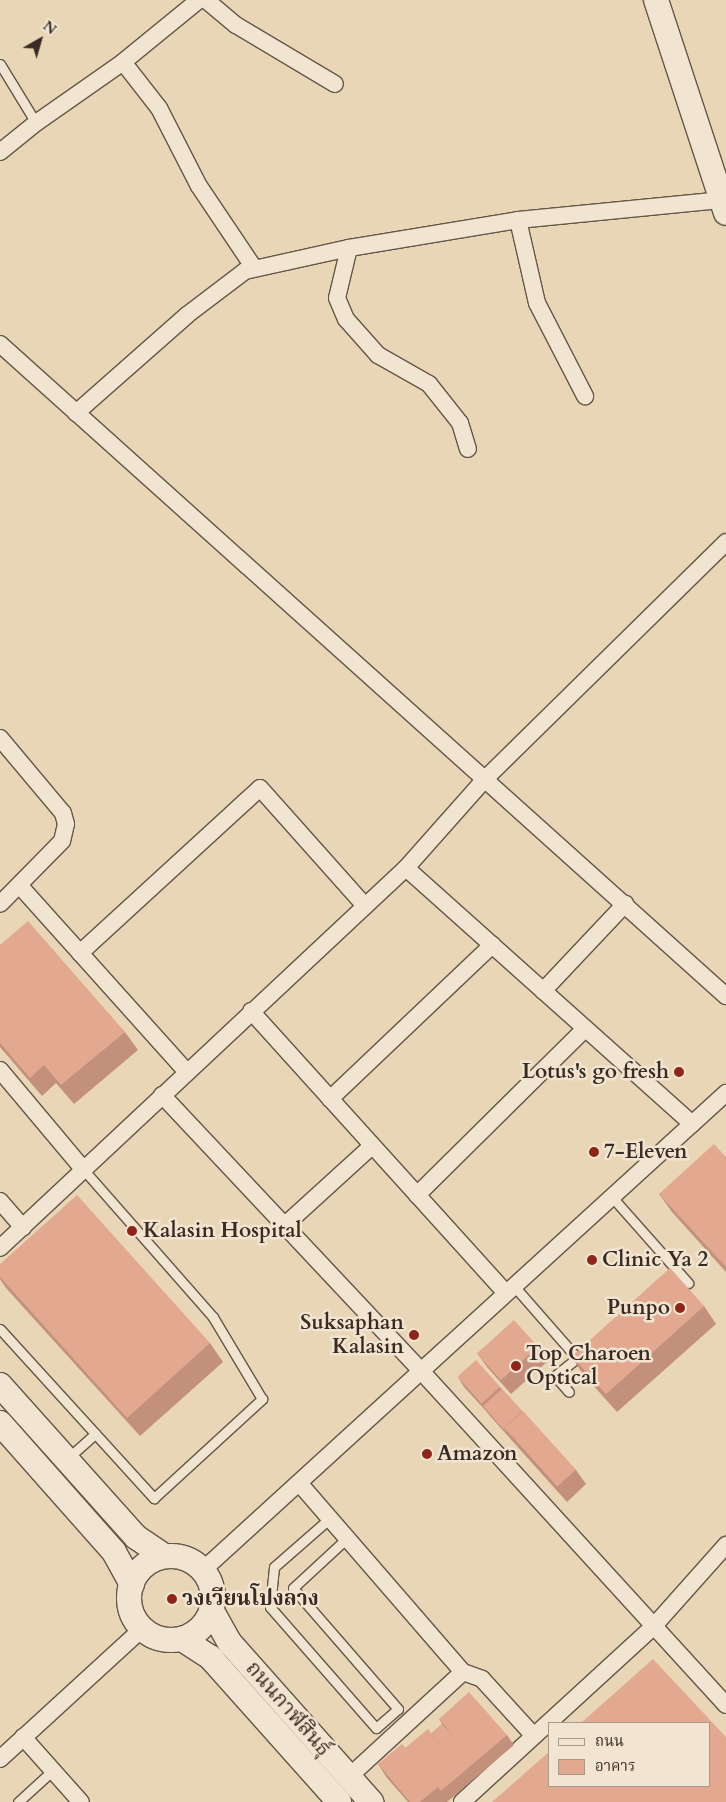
<!DOCTYPE html>
<meta charset="utf-8">
<style>
body{margin:0}
#map{position:relative;width:726px;height:1802px;overflow:hidden;background:#e9d6b6;font-family:Cardo,"Noto Serif Thai",serif}
div>[style]{position:absolute}
[style*='--x']{left:calc(var(--x)*1px);top:calc(var(--y)*1px);width:calc(var(--w)*1px);rotate:calc(var(--a)*1deg)}
.roads{filter:drop-shadow(1px 0 #655647) drop-shadow(-1px 0 #655647) drop-shadow(0 1px #655647) drop-shadow(0 -1px #655647)}
.lane>*{height:9px;margin:-4.5px;padding:0 4.5px;transform-origin:4.5px;border-radius:4.5px;background:#f1e4d0}
.street>*{height:16px;margin:-8px;padding:0 8px;transform-origin:8px;border-radius:8px;background:#f1e4d0}
.secondary>*{height:24px;margin:-12px;padding:0 12px;transform-origin:12px;border-radius:12px;background:#f1e4d0}
.secondary>.ring{margin:-12px;padding:0;box-sizing:content-box;background:none;border:24px solid #f1e4d0;border-radius:50%}
.wall>*{inset:0;background:#c3907c}
.building>*{inset:0;background:#e3a890;transform-origin:0 0}
.dots>*{width:14px;height:14px;translate:-50% -50%;box-sizing:border-box;border:2px solid #f1e4d0;border-radius:50%}
span{translate:-50% -50%;white-space:nowrap;text-align:center;line-height:1.15;-webkit-text-stroke:5px #f1e4d0;paint-order:stroke}
.poi-label{font-size:21px;color:#392b22;font-weight:700}
.right{translate:-100% -50%;text-align:right}
.left{translate:0 -50%;text-align:left}
.street-label{font-size:21px;color:#392b22}
.legend{position:absolute;left:548px;top:1722px;width:162px;height:65px;box-sizing:border-box;background:#f1e4d0;border:1px solid #a79a8a;margin:0;padding:6px 9px;list-style:none;font-size:15px;color:#392b22}
.legend li{display:flex;align-items:center;gap:10px;height:25px}
.legend b{width:25px;border:1px solid #a79a8a}
.north{position:absolute;left:15px;top:15px;width:50px;height:50px;-webkit-text-stroke:4px #f1e4d0;paint-order:stroke;rotate:38deg;font-size:14px;font-weight:700;line-height:20px;text-align:center;color:#392b22}
.north::after{content:'';display:block;margin:auto;width:18px;height:22px;background:#392b22;clip-path:polygon(50% 0,100% 100%,50% 72%,0 100%)}
</style>
<div id="map">
<div class="roads">
<div class="lane">
<i style="--x:0;--y:64;--w:69;--a:58.6"></i>
<i style="--x:612;--y:1197;--w:115;--a:48.5"></i>
<i style="--x:514;--y:1286;--w:96;--a:48.8"></i>
<i style="--x:577;--y:1358;--w:28;--a:141"></i>
<i style="--x:555;--y:1376;--w:21;--a:49"></i>
<i style="--x:0;--y:1329;--w:229;--a:47.7"></i>
<i style="--x:154;--y:1498;--w:147;--a:-42.5"></i>
<i style="--x:262;--y:1399;--w:96;--a:-120.9"></i>
<i style="--x:213;--y:1317;--w:196;--a:-131.3"></i>
<i style="--x:67;--y:1459;--w:38;--a:-42"></i>
<i style="--x:330;--y:1518;--w:74;--a:138.8"></i>
<i style="--x:274;--y:1567;--w:40;--a:95.7"></i>
<i style="--x:270;--y:1607;--w:161;--a:48.8"></i>
<i style="--x:376;--y:1728;--w:29;--a:-41"></i>
<i style="--x:398;--y:1709;--w:160;--a:-131"></i>
<i style="--x:293;--y:1588;--w:74;--a:-42.8"></i>
<i style="--x:18;--y:1802;--w:47;--a:-42.4"></i>
</div>
<div class="street">
<i style="--x:206;--y:0;--w:39;--a:40"></i>
<i style="--x:236;--y:25;--w:115;--a:30.8"></i>
<i style="--x:123;--y:62;--w:58;--a:52"></i>
<i style="--x:159;--y:108;--w:88;--a:62.9"></i>
<i style="--x:199;--y:186;--w:99;--a:56.1"></i>
<i style="--x:0;--y:152;--w:46;--a:-38.9"></i>
<i style="--x:36;--y:123;--w:106;--a:-35"></i>
<i style="--x:123;--y:62;--w:98;--a:-39.2"></i>
<i style="--x:518;--y:220;--w:85;--a:77.1"></i>
<i style="--x:537;--y:303;--w:105;--a:62.7"></i>
<i style="--x:349;--y:248;--w:51;--a:103.5"></i>
<i style="--x:337;--y:298;--w:23;--a:67"></i>
<i style="--x:346;--y:319;--w:48;--a:48.4"></i>
<i style="--x:378;--y:355;--w:59;--a:29.6"></i>
<i style="--x:429;--y:384;--w:50;--a:51.5"></i>
<i style="--x:460;--y:423;--w:27;--a:73"></i>
<i style="--x:0;--y:344;--w:976;--a:41.93"></i>
<i style="--x:76;--y:413;--w:148;--a:-41.4"></i>
<i style="--x:187;--y:315;--w:73;--a:-37.2"></i>
<i style="--x:245;--y:271;--w:107;--a:-12.5"></i>
<i style="--x:349;--y:248;--w:171;--a:-9.4"></i>
<i style="--x:518;--y:220;--w:206;--a:-5.6"></i>
<i style="--x:0;--y:738;--w:98;--a:50"></i>
<i style="--x:63;--y:813;--w:11;--a:75"></i>
<i style="--x:66;--y:824;--w:17;--a:103"></i>
<i style="--x:62;--y:841;--w:88;--a:134.5"></i>
<i style="--x:406;--y:868;--w:384;--a:41.8"></i>
<i style="--x:20;--y:886;--w:250;--a:48.1"></i>
<i style="--x:80;--y:953;--w:244;--a:-42.5"></i>
<i style="--x:260;--y:788;--w:158;--a:48.3"></i>
<i style="--x:543;--y:991;--w:120;--a:-46.7"></i>
<i style="--x:251;--y:1011;--w:380;--a:47.9"></i>
<i style="--x:0;--y:1070;--w:131;--a:50"></i>
<i style="--x:162;--y:1095;--w:380;--a:46.8"></i>
<i style="--x:422;--y:1372;--w:451;--a:47.6"></i>
<i style="--x:330;--y:1099;--w:224;--a:-43.5"></i>
<i style="--x:417;--y:1195;--w:236;--a:-44.7"></i>
<i style="--x:0;--y:1201;--w:35;--a:49"></i>
<i style="--x:284;--y:1226;--w:119;--a:-42.3"></i>
<i style="--x:0;--y:1248;--w:556;--a:-43.11"></i>
<i style="--x:406;--y:868;--w:119;--a:-48.4"></i>
<i style="--x:485;--y:779;--w:338;--a:-44.5"></i>
<i style="--x:300;--y:1484;--w:249;--a:49.1"></i>
<i style="--x:463;--y:1672;--w:155;--a:137.4"></i>
<i style="--x:203;--y:1570;--w:708;--a:-42.37"></i>
<i style="--x:463;--y:1672;--w:20;--a:20"></i>
<i style="--x:482;--y:1679;--w:76;--a:47.7"></i>
<i style="--x:23;--y:1737;--w:87;--a:48.3"></i>
<i style="--x:0;--y:1759;--w:193;--a:-42.5"></i>
<i style="--x:462;--y:1802;--w:259;--a:-42.5"></i>
<i style="--x:653;--y:1627;--w:110;--a:-48.3"></i>
</div>
<div class="secondary">
<i style="--x:656;--y:0;--w:224;--a:71.8"></i>
<i style="--x:0;--y:1385;--w:204;--a:48.2"></i>
<i style="--x:136;--y:1537;--w:34;--a:34"></i>
<i style="--x:0;--y:1423;--w:172;--a:48.5"></i>
<i style="--x:114;--y:1552;--w:37;--a:61"></i>
<i class="ring" style="left:129px;top:1556px;width:60px;height:60px"></i>
<i style="--x:212;--y:1611;--w:37;--a:61"></i>
<i style="--x:230;--y:1643;--w:213;--a:48.4"></i>
<i style="--x:182;--y:1639;--w:33;--a:33"></i>
<i style="--x:210;--y:1657;--w:194;--a:48.3"></i>
</div>
</div>
<div class="wall">
<i style="clip-path:polygon(0 945px,125px 1032px,138px 1050px,74px 1104px,56px 1083px,42px 1096px,0 1047px)"></i>
<i style="clip-path:polygon(726px 1157px,726px 1272px,672px 1212px,659px 1194px)"></i>
<i style="clip-path:polygon(0 1264px,210px 1343px,223px 1362px,140px 1436px,6px 1288px,0 1279px)"></i>
<i style="clip-path:polygon(704px 1306px,716px 1324px,617px 1412px,583px 1374px,571px 1356px)"></i>
<i style="clip-path:polygon(538px 1347px,548px 1361px,511px 1394px,487px 1367px,477px 1353px)"></i>
<i style="clip-path:polygon(458px 1377px,500px 1387px,576px 1470px,586px 1484px,567px 1502px,490px 1416px,486px 1411px,464px 1387px)"></i>
<i style="clip-path:polygon(439px 1719px,507px 1735px,514px 1745px,447px 1802px,408px 1802px,387px 1778px,378px 1764px,431px 1734px,442px 1724px)"></i>
</div>
<div class="building">
<i style="clip-path:polygon(28px 921px,125px 1032px,61px 1085px,44px 1065px,30px 1078px,0 1043px,0 945px)"></i>
<i style="clip-path:polygon(714px 1144px,726px 1157px,726px 1267px,659px 1194px)"></i>
<i style="clip-path:polygon(77px 1195px,210px 1343px,127px 1418px,0 1277px,0 1264px)"></i>
<i style="left:670px;top:1268px;width:51px;height:132px;rotate:48deg"></i>
<i style="left:514px;top:1320px;width:36px;height:50px;rotate:48deg"></i>
<i style="left:476px;top:1360px;width:36px;height:25px;rotate:48deg"></i>
<i style="clip-path:polygon(502px 1389px,522px 1411px,504px 1428px,507px 1433px,483px 1406px)"></i>
<i style="left:523px;top:1411px;width:79px;height:25px;rotate:48deg"></i>
<i style="clip-path:polygon(653px 1659px,726px 1737px,726px 1802px,492px 1802px,550px 1751px,550px 1786px,710px 1786px,710px 1723px,581px 1723px)"></i>
<i style="clip-path:polygon(469px 1692px,507px 1735px,441px 1791px,405px 1748px,428px 1729px,441px 1745px,453px 1735px,439px 1719px)"></i>
<i style="left:442px;top:1724px;width:16px;height:15px;rotate:45deg"></i>
<i style="clip-path:polygon(402px 1744px,438px 1787px,420px 1802px,410px 1802px,378px 1764px)"></i>
</div>
<div class="dots">
<i style="left:679px;top:1072px;background:#8f2418"></i>
<i style="left:594px;top:1152px;background:#8f2418"></i>
<i style="left:132px;top:1231px;background:#8f2418"></i>
<i style="left:592px;top:1260px;background:#8f2418"></i>
<i style="left:680px;top:1308px;background:#8f2418"></i>
<i style="left:414px;top:1335px;background:#8f2418"></i>
<i style="left:516px;top:1366px;background:#8f2418"></i>
<i style="left:427px;top:1454px;background:#8f2418"></i>
<i style="left:172px;top:1599px;background:#8f2418"></i>
</div>
<div class="poi-label">
<span class="right" style="left:669px;top:1072px">Lotus's go fresh</span>
<span class="left" style="left:604px;top:1152px">7-Eleven</span>
<span class="left" style="left:143px;top:1231px">Kalasin Hospital</span>
<span class="left" style="left:602px;top:1260px">Clinic Ya 2</span>
<span class="right" style="left:670px;top:1308px">Punpo</span>
<span class="right" style="left:404px;top:1335px">Suksaphan<br>Kalasin</span>
<span class="left" style="left:526px;top:1366px">Top Charoen<br>Optical</span>
<span class="left" style="left:437px;top:1454px">Amazon</span>
<span class="left" style="left:182px;top:1599px">วงเวียนโปงลาง</span>
</div>
<div class="street-label">
<span style="left:288px;top:1709px;rotate:49deg">ถนนกาฬสินธุ์</span>
</div>
<ul class="legend">
<li><b style="height:6px;background:#f1e4d0"></b>ถนน</li>
<li><b style="height:14px;background:#e3a890"></b>อาคาร</li>
</ul>
<div class="north">N</div>
</div>
